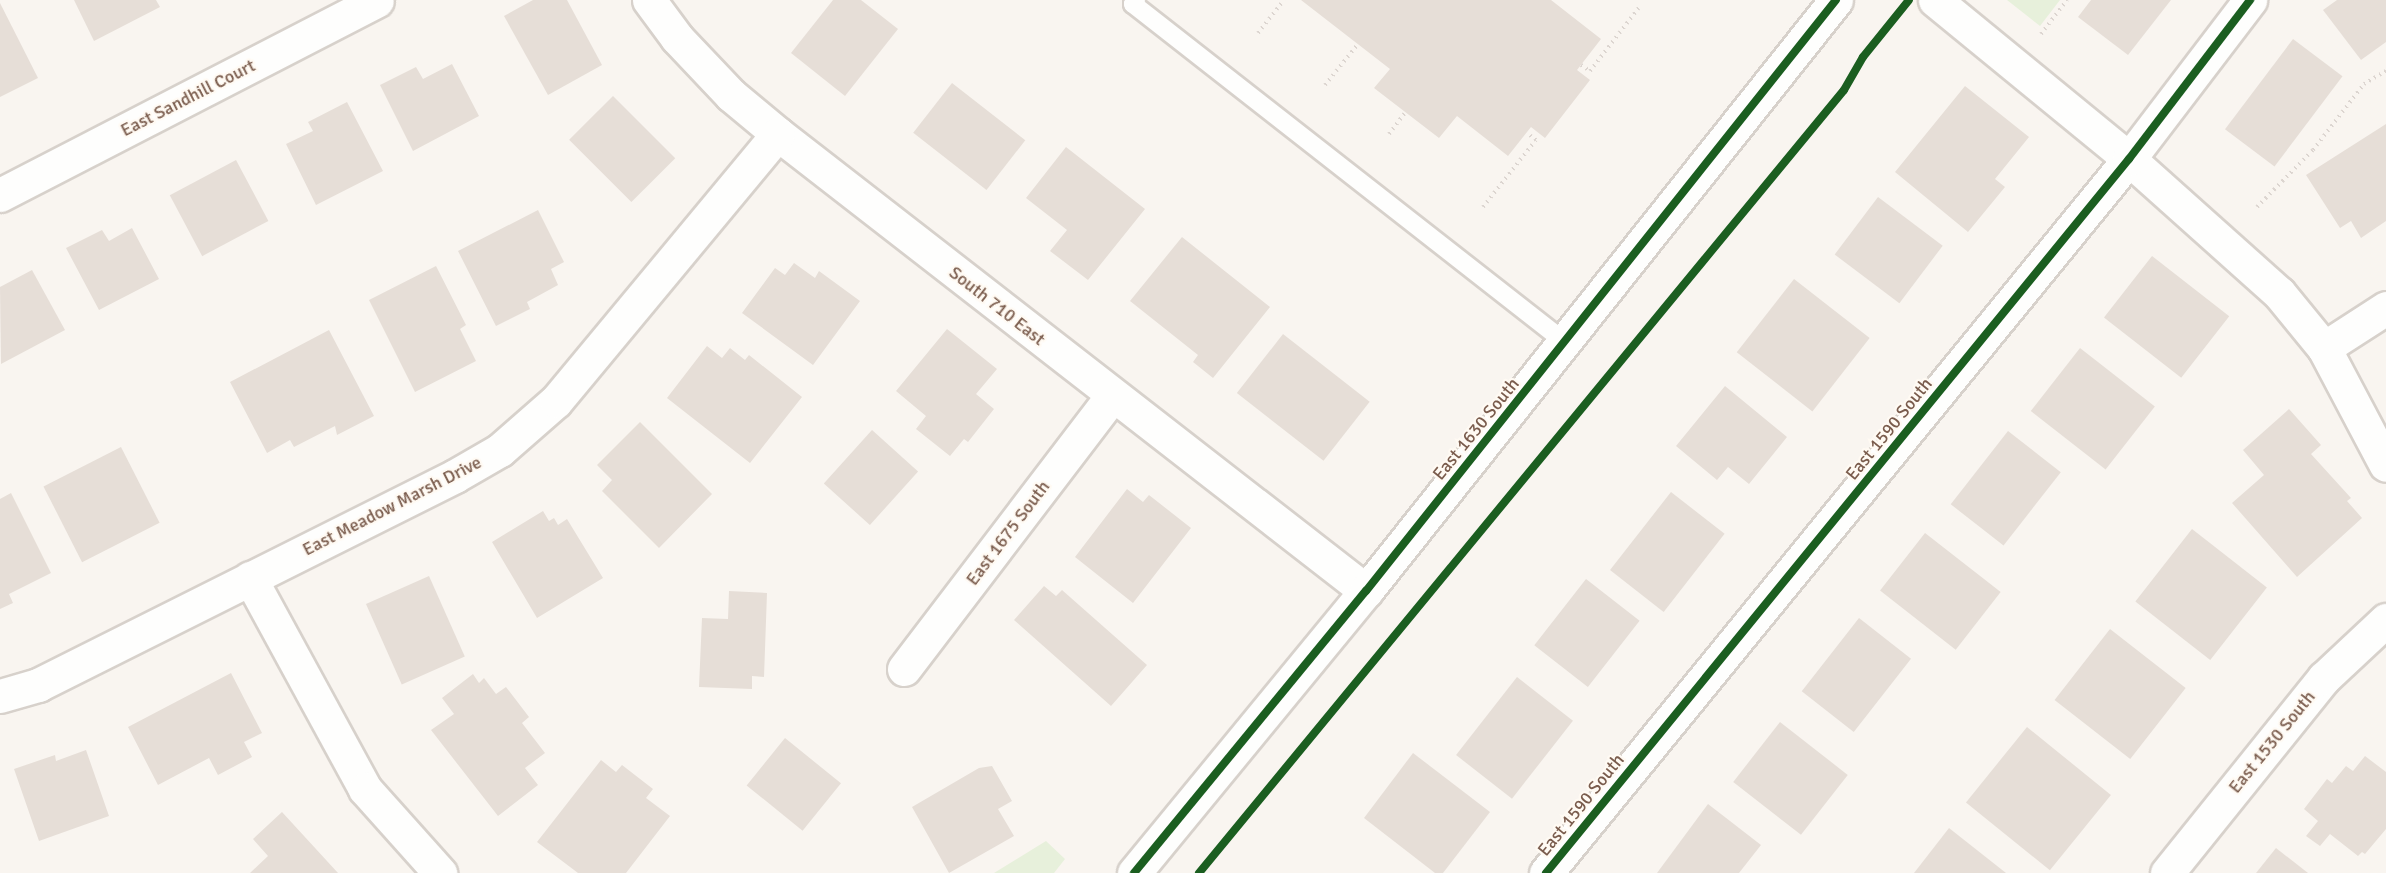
<!DOCTYPE html>
<style>
body{margin:0}
#map{position:relative;width:2386px;height:873px;overflow:hidden;background:#f9f5f0;font-family:Signika,sans-serif}
div>[style]{position:absolute}
[style*='--x']{left:calc(var(--x)*1px);top:calc(var(--y)*1px);width:calc(var(--w)*1px);rotate:calc(var(--a)*1deg)}
.green>*{inset:0;background:#e7f0db}
.building>*{inset:0;background:#e6ded7;transform-origin:0 0}
.path>*{height:4px;margin-top:-2px;transform-origin:0;background:repeating-linear-gradient(90deg,#dcd5d0 0 1.5px,transparent 0 6px)}
.roads{filter:drop-shadow(2px 0 #d7d1cb) drop-shadow(-2px 0 #d7d1cb) drop-shadow(0 2px #d7d1cb) drop-shadow(0 -2px #d7d1cb)}
.service>*{height:18px;margin:-9px;padding:0 9px;transform-origin:9px;border-radius:9px;background:#fefefd}
.minor>*{height:33px;margin:-16.5px;padding:0 16.5px;transform-origin:16.5px;border-radius:16.5px;background:#fefefd}
.tertiary>*{height:33px;margin:-16.5px;padding:0 16.5px;transform-origin:16.5px;border-radius:16.5px;background:#fefefd}
.cycleway>*{height:8px;margin:-4px;padding:0 4px;transform-origin:4px;border-radius:4px;background:#1b5e20}
span{translate:-50% -50%;white-space:nowrap;text-align:center;line-height:1.15;-webkit-text-stroke:4.5px #fffaf3;paint-order:stroke}
.street-label{font-size:18px;color:#7a5c4d}
</style>
<div id="map">
<div class="green">
<i style="clip-path:polygon(2007px 0,2060px 0,2040px 26px)"></i>
<i style="clip-path:polygon(1046px 841px,1065px 859px,1054px 873px,994px 873px)"></i>
</div>
<div class="building">
<i style="clip-path:polygon(74px 0,156px 0,160px 7px,94px 41px)"></i>
<i style="clip-path:polygon(533px 0,567px 0,602px 65px,548px 95px,504px 16px)"></i>
<i style="clip-path:polygon(833px 0,861px 0,898px 29px,845px 96px,791px 53px)"></i>
<i style="clip-path:polygon(1301px 0,1551px 0,1601px 39px,1577px 70px,1590px 80px,1545px 138px,1531px 127px,1508px 156px,1457px 116px,1439px 138px,1374px 88px,1390px 69px)"></i>
<i style="clip-path:polygon(2091px 0,2171px 0,2128px 55px,2078px 17px)"></i>
<i style="clip-path:polygon(2337px 0,2386px 0,2386px 42px,2361px 60px,2323px 10px)"></i>
<i style="clip-path:polygon(0 3px,38px 78px,0 97px)"></i>
<i style="left:2293px;top:39px;width:62px;height:113px;rotate:37deg"></i>
<i style="clip-path:polygon(452px 64px,479px 116px,413px 151px,380px 85px,416px 67px,423px 79px)"></i>
<i style="left:952px;top:83px;width:93px;height:63px;rotate:38deg"></i>
<i style="clip-path:polygon(1965px 86px,2029px 137px,1995px 179px,2005px 187px,1968px 232px,1895px 172px)"></i>
<i style="left:613px;top:96px;width:88px;height:62px;rotate:45deg"></i>
<i style="clip-path:polygon(347px 102px,383px 171px,316px 205px,286px 144px,313px 131px,308px 122px)"></i>
<i style="clip-path:polygon(2386px 124px,2386px 221px,2361px 238px,2351px 221px,2340px 228px,2306px 175px)"></i>
<i style="clip-path:polygon(1066px 147px,1145px 209px,1088px 280px,1050px 251px,1067px 230px,1026px 198px)"></i>
<i style="left:236px;top:160px;width:69px;height:75px;rotate:62deg"></i>
<i style="left:1878px;top:197px;width:81px;height:72px;rotate:37deg"></i>
<i style="clip-path:polygon(538px 210px,564px 262px,551px 269px,558px 285px,527px 302px,530px 309px,496px 326px,458px 251px)"></i>
<i style="clip-path:polygon(132px 228px,159px 279px,99px 310px,66px 248px,102px 230px,109px 241px)"></i>
<i style="clip-path:polygon(1182px 237px,1270px 307px,1213px 378px,1193px 362px,1198px 355px,1130px 301px)"></i>
<i style="left:2152px;top:256px;width:98px;height:78px;rotate:38deg"></i>
<i style="clip-path:polygon(794px 263px,815px 278px,819px 271px,860px 301px,813px 365px,742px 313px,775px 268px,785px 275px)"></i>
<i style="clip-path:polygon(436px 266px,466px 325px,460px 329px,476px 361px,415px 392px,369px 300px)"></i>
<i style="clip-path:polygon(32px 270px,65px 330px,1px 364px,0 287px)"></i>
<i style="left:1794px;top:279px;width:96px;height:93px;rotate:38deg"></i>
<i style="clip-path:polygon(947px 329px,997px 369px,976px 394px,994px 409px,968px 442px,964px 439px,950px 456px,916px 429px,926px 416px,896px 391px)"></i>
<i style="clip-path:polygon(329px 330px,374px 416px,337px 435px,335px 426px,294px 447px,290px 440px,267px 453px,230px 382px)"></i>
<i style="left:1283px;top:334px;width:110px;height:75px;rotate:38deg"></i>
<i style="clip-path:polygon(707px 346px,722px 358px,730px 348px,745px 360px,749px 355px,802px 397px,750px 463px,667px 398px)"></i>
<i style="left:2080px;top:348px;width:95px;height:80px;rotate:38deg"></i>
<i style="clip-path:polygon(1725px 386px,1787px 437px,1749px 484px,1728px 467px,1717px 480px,1676px 446px)"></i>
<i style="clip-path:polygon(2289px 409px,2321px 445px,2311px 454px,2351px 498px,2347px 501px,2362px 518px,2297px 577px,2232px 503px,2264px 475px,2243px 450px)"></i>
<i style="clip-path:polygon(640px 422px,712px 494px,659px 548px,602px 491px,612px 480px,597px 465px)"></i>
<i style="left:872px;top:430px;width:62px;height:72px;rotate:42deg"></i>
<i style="left:2008px;top:431px;width:67px;height:93px;rotate:38deg"></i>
<i style="left:121px;top:447px;width:85px;height:87px;rotate:63deg"></i>
<i style="clip-path:polygon(1127px 489px,1143px 502px,1149px 495px,1191px 528px,1133px 603px,1075px 557px)"></i>
<i style="left:1671px;top:492px;width:68px;height:99px;rotate:38deg"></i>
<i style="clip-path:polygon(11px 493px,51px 573px,9px 594px,13px 603px,0 609px,0 499px)"></i>
<i style="clip-path:polygon(543px 511px,549px 521px,554px 518px,558px 525px,567px 519px,603px 578px,537px 618px,492px 542px)"></i>
<i style="left:2192px;top:529px;width:95px;height:92px;rotate:38deg"></i>
<i style="left:1925px;top:533px;width:96px;height:73px;rotate:38deg"></i>
<i style="left:429px;top:576px;width:88px;height:69px;rotate:66deg"></i>
<i style="left:1586px;top:579px;width:68px;height:84px;rotate:38deg"></i>
<i style="clip-path:polygon(1044px 586px,1056px 596px,1062px 590px,1147px 665px,1111px 706px,1014px 620px)"></i>
<i style="clip-path:polygon(729px 591px,767px 593px,764px 677px,752px 676px,752px 689px,699px 687px,702px 618px,728px 619px)"></i>
<i style="left:1859px;top:618px;width:66px;height:93px;rotate:38deg"></i>
<i style="left:2110px;top:629px;width:96px;height:90px;rotate:38deg"></i>
<i style="clip-path:polygon(231px 673px,262px 733px,244px 742px,252px 757px,218px 775px,209px 758px,158px 785px,128px 727px)"></i>
<i style="clip-path:polygon(473px 674px,479px 683px,484px 678px,496px 694px,506px 687px,529px 717px,522px 723px,545px 753px,525px 768px,538px 785px,498px 816px,431px 730px,454px 714px,442px 698px)"></i>
<i style="left:1517px;top:677px;width:71px;height:99px;rotate:38deg"></i>
<i style="left:1780px;top:722px;width:86px;height:76px;rotate:38deg"></i>
<i style="left:2027px;top:727px;width:108px;height:97px;rotate:39deg"></i>
<i style="left:785px;top:738px;width:72px;height:61px;rotate:39deg"></i>
<i style="clip-path:polygon(86px 750px,109px 816px,39px 841px,14px 769px,55px 755px,56px 761px)"></i>
<i style="clip-path:polygon(1413px 753px,1490px 812px,1443px 873px,1435px 873px,1364px 818px)"></i>
<i style="clip-path:polygon(2365px 756px,2386px 772px,2386px 829px,2365px 854px,2362px 852px,2358px 856px,2330px 834px,2320px 846px,2306px 836px,2318px 821px,2304px 809px,2327px 779px,2332px 783px,2346px 766px,2353px 771px)"></i>
<i style="clip-path:polygon(601px 760px,616px 772px,622px 765px,653px 789px,646px 798px,670px 816px,626px 873px,578px 873px,537px 842px)"></i>
<i style="clip-path:polygon(992px 766px,1012px 801px,998px 809px,1014px 836px,949px 873px,912px 807px,979px 768px)"></i>
<i style="clip-path:polygon(1708px 804px,1761px 845px,1739px 873px,1657px 873px)"></i>
<i style="clip-path:polygon(282px 812px,338px 873px,250px 873px,268px 856px,253px 839px)"></i>
<i style="clip-path:polygon(1949px 828px,2006px 873px,1914px 873px)"></i>
<i style="clip-path:polygon(2276px 848px,2308px 873px,2256px 873px)"></i>
</div>
<div class="path">
<i style="--x:1258;--y:33;--w:42;--a:-51.8"></i>
<i style="--x:2041;--y:34;--w:43;--a:-52.6"></i>
<i style="--x:1581;--y:65;--w:11;--a:34"></i>
<i style="--x:1590;--y:71;--w:83;--a:-52.3"></i>
<i style="--x:1325;--y:85;--w:53;--a:-51.2"></i>
<i style="--x:1389;--y:134;--w:26;--a:-53"></i>
<i style="--x:1483;--y:207;--w:85;--a:-51.7"></i>
<i style="--x:1536;--y:140;--w:11;--a:-142"></i>
<i style="--x:2257;--y:207;--w:80;--a:-45.5"></i>
<i style="--x:2313;--y:150;--w:83;--a:-52.3"></i>
<i style="--x:2364;--y:84;--w:26;--a:-31"></i>
</div>
<div class="roads">
<div class="service">
<i style="--x:1136;--y:0;--w:5;--a:127"></i>
<i style="--x:1133;--y:4;--w:549;--a:38.04"></i>
</div>
<div class="minor">
<i style="--x:649;--y:0;--w:47;--a:53.6"></i>
<i style="--x:677;--y:38;--w:79;--a:46.5"></i>
<i style="--x:731;--y:95;--w:61;--a:39.7"></i>
<i style="--x:778;--y:134;--w:745;--a:37.85"></i>
<i style="--x:1935;--y:0;--w:251;--a:39.3"></i>
<i style="--x:2129;--y:159;--w:201;--a:41.8"></i>
<i style="--x:2279;--y:293;--w:71;--a:50.7"></i>
<i style="--x:2324;--y:348;--w:132;--a:62.1"></i>
<i style="--x:0;--y:195;--w:424;--a:-27.3"></i>
<i style="--x:2324;--y:348;--w:74;--a:-32.8"></i>
<i style="--x:250;--y:578;--w:240;--a:61.4"></i>
<i style="--x:365;--y:789;--w:113;--a:48.2"></i>
<i style="--x:904;--y:669;--w:343;--a:-52.7"></i>
<i style="--x:0;--y:696;--w:40;--a:-16"></i>
<i style="--x:38;--y:685;--w:466;--a:-26.6"></i>
<i style="--x:455;--y:476;--w:52;--a:-30"></i>
<i style="--x:500;--y:450;--w:74;--a:-41.2"></i>
<i style="--x:556;--y:401;--w:347;--a:-50.3"></i>
<i style="--x:1546;--y:873;--w:922;--a:-50.77"></i>
<i style="--x:2129;--y:159;--w:200;--a:-52.7"></i>
<i style="--x:2167;--y:873;--w:250;--a:-51.2"></i>
<i style="--x:2324;--y:678;--w:85;--a:-43.1"></i>
</div>
<div class="tertiary">
<i style="--x:1134;--y:873;--w:365;--a:-50.6"></i>
<i style="--x:1366;--y:591;--w:755;--a:-51.51"></i>
</div>
</div>
<div class="cycleway">
<i style="--x:1134;--y:873;--w:365;--a:-50.6"></i>
<i style="--x:1366;--y:591;--w:755;--a:-51.51"></i>
<i style="--x:1199;--y:873;--w:1014;--a:-50.52"></i>
<i style="--x:1844;--y:90;--w:38;--a:-60"></i>
<i style="--x:1863;--y:57;--w:73;--a:-51.1"></i>
<i style="--x:1546;--y:873;--w:922;--a:-50.77"></i>
<i style="--x:2129;--y:159;--w:200;--a:-52.7"></i>
</div>
<div class="street-label">
<span style="left:188px;top:98px;rotate:-27deg">East Sandhill Court</span>
<span style="left:997px;top:306px;rotate:38deg">South 710 East</span>
<span style="left:1476px;top:429px;rotate:-51deg">East 1630 South</span>
<span style="left:1889px;top:429px;rotate:-51deg">East 1590 South</span>
<span style="left:392px;top:506px;rotate:-27deg">East Meadow Marsh Drive</span>
<span style="left:1008px;top:533px;rotate:-53deg">East 1675 South</span>
<span style="left:2272px;top:742px;rotate:-51deg">East 1530 South</span>
<span style="left:1581px;top:805px;rotate:-51deg">East 1590 South</span>
</div>
</div>
